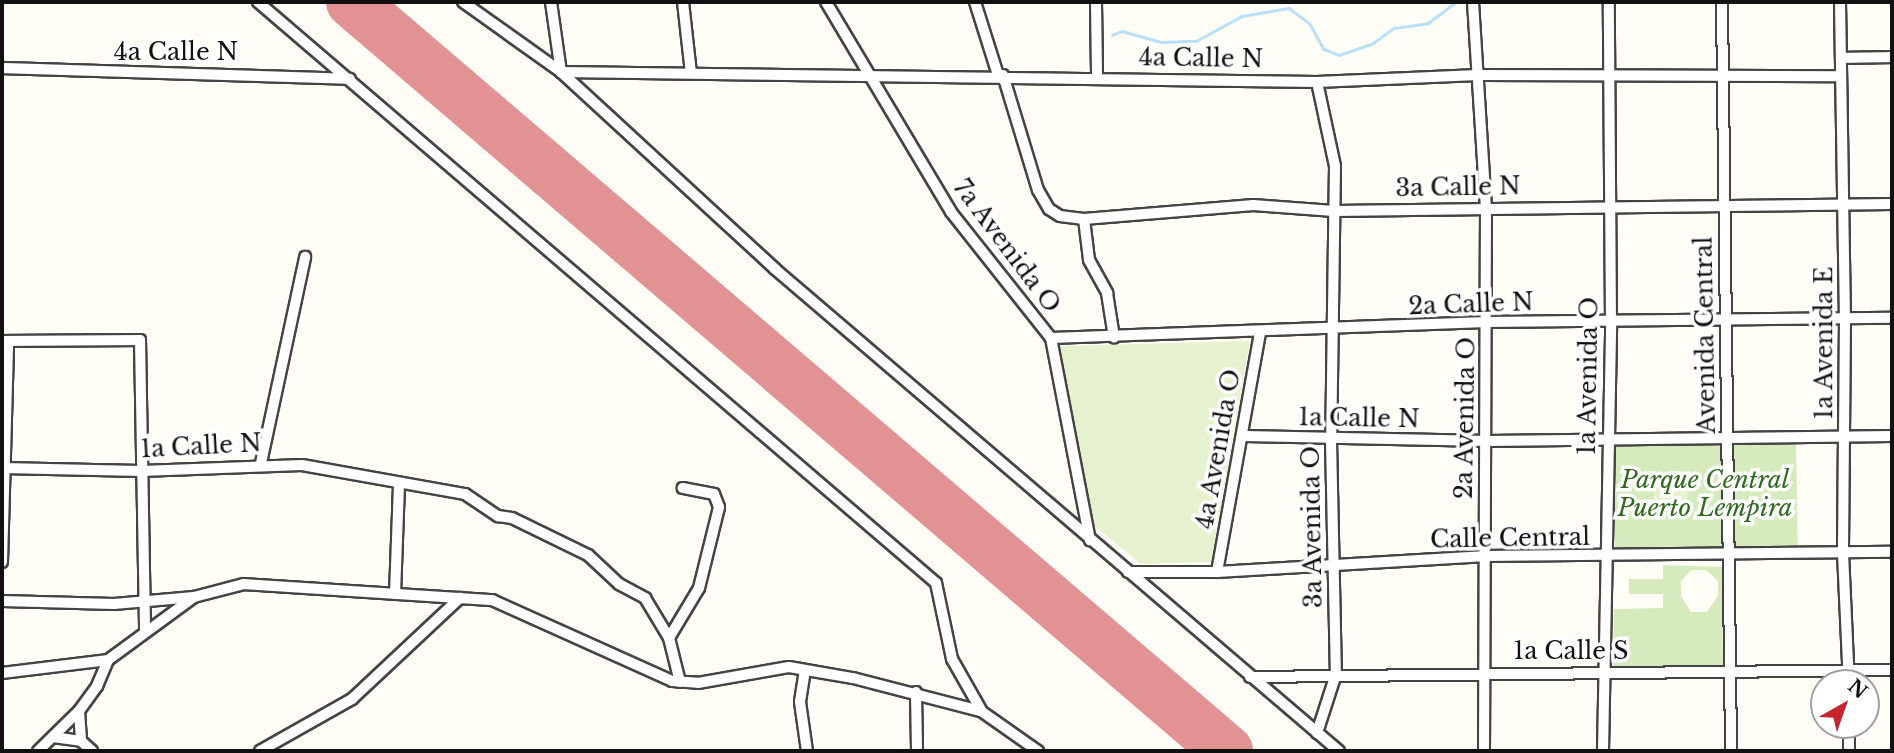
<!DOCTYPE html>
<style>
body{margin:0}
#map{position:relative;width:1894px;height:753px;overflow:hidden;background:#fffdf5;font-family:"Libre Baskerville",serif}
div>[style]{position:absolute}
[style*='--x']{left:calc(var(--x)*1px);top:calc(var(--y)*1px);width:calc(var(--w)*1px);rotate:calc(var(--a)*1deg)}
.green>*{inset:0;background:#d5ebbd;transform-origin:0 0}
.pitch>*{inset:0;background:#e6f2cf;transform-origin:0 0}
.stream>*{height:2.5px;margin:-1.25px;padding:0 1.25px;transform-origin:1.25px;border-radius:1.25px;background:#b9e0f7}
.runway>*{height:52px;margin:-26px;padding:0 26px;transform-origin:26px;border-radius:26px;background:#e29292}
.roads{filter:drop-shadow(2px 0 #444) drop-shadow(-2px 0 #444) drop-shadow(0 2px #444) drop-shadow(0 -2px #444)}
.minor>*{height:10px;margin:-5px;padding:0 5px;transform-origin:5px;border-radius:5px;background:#fff}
span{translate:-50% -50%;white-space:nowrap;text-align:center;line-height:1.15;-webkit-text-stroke:7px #fff;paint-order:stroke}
.street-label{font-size:24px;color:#111}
.park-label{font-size:24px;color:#2f6b1f;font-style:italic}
.frame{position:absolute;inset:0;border:4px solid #111;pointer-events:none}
.north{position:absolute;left:1810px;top:669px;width:70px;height:70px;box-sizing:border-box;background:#fff;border:2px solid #a0a0a0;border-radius:50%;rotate:40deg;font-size:19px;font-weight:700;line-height:28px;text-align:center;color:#111}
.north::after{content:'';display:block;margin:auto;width:24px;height:32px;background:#c4262e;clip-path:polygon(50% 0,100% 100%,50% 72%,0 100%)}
</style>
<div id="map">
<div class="green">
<i style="left:1796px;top:441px;width:105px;height:183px;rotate:89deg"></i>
<i style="clip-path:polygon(evenodd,1663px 565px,1722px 567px,1723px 665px,1613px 667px,1614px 609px,1663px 608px,1663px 594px,1629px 594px,1629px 579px,1663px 579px,1663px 565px,1691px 570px,1706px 570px,1718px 581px,1718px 596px,1707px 612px,1691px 612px,1681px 596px,1681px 581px,1691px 570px)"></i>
</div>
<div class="pitch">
<i style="clip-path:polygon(1250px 341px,1211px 562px,1141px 564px,1092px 524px,1060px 346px)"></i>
<i style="left:1654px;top:488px;width:34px;height:17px;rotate:3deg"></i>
</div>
<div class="stream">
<i style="--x:1112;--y:35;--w:11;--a:-22"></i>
<i style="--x:1122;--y:31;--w:41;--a:15.8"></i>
<i style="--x:1161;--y:42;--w:35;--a:-2"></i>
<i style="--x:1196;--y:41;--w:52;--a:-28.5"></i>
<i style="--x:1242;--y:16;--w:48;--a:-9.7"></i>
<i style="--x:1289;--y:8;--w:26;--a:37"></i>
<i style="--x:1310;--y:24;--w:29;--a:61"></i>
<i style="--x:1324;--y:49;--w:16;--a:22"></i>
<i style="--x:1339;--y:55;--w:36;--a:-19"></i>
<i style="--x:1373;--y:43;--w:26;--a:-36"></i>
<i style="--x:1394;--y:28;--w:34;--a:-8"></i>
<i style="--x:1428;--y:23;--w:35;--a:-37"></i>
</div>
<div class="runway">
<i style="--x:352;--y:2;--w:1152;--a:40.56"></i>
</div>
<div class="roads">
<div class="minor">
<i style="--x:258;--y:2;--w:893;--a:40.59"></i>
<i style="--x:936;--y:583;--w:78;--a:78.1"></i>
<i style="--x:952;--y:659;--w:59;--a:60.4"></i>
<i style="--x:463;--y:2;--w:120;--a:35.5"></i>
<i style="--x:561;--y:72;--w:291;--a:42.6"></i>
<i style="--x:775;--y:269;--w:742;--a:40.52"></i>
<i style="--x:551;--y:2;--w:71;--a:81.9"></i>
<i style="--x:561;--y:72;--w:756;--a:0.76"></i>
<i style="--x:1317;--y:82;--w:161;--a:-2.5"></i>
<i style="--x:1478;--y:75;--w:363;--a:0.2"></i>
<i style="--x:683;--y:2;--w:71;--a:83.6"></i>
<i style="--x:826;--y:2;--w:244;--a:59.2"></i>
<i style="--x:951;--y:212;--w:161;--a:51.6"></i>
<i style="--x:1051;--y:338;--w:206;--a:79.1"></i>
<i style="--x:975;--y:2;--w:77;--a:72.5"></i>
<i style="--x:1096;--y:2;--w:74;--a:89.2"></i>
<i style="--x:1473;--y:2;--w:205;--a:86.4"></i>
<i style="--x:1486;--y:207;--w:544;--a:90.21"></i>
<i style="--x:1722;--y:2;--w:749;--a:89.31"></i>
<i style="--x:1840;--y:2;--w:317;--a:89.1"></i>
<i style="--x:1845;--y:319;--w:234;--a:90.5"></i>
<i style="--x:1843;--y:553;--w:130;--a:87.4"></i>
<i style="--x:1841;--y:58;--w:51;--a:-1.1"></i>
<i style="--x:2;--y:68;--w:348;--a:1.8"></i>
<i style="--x:1003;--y:75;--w:120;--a:73.1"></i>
<i style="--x:1038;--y:190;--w:22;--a:60"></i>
<i style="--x:1049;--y:209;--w:13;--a:32"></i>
<i style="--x:1060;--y:216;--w:24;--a:7"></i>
<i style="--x:1084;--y:219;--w:170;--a:-4.7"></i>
<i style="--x:1253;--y:205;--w:81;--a:4.2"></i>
<i style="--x:1334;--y:211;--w:558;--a:-0.72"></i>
<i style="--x:1317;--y:82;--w:86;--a:77.9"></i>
<i style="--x:1335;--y:166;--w:274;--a:90.8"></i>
<i style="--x:1331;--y:440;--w:234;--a:88.8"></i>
<i style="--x:1336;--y:674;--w:62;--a:107.9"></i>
<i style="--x:1084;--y:219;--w:41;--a:83"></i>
<i style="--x:1089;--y:260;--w:38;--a:61"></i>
<i style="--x:1107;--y:293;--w:45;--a:81"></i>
<i style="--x:1051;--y:338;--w:436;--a:-2.1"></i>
<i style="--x:1487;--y:322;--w:405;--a:-0.6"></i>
<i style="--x:2;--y:341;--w:138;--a:-0.4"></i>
<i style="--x:140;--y:340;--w:290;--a:89"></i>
<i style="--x:1245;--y:436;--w:243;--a:1.2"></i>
<i style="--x:1488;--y:441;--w:404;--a:-0.7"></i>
<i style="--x:261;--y:463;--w:211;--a:-77.9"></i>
<i style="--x:2;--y:468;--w:139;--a:1.2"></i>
<i style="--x:141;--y:471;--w:161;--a:-2.1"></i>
<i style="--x:302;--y:465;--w:166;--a:10.1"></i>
<i style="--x:465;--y:494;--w:40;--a:34"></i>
<i style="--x:498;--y:516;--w:14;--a:8"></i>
<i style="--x:512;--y:518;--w:85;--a:26"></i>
<i style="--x:588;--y:555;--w:42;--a:43.1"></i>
<i style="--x:619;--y:584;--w:30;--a:28"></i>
<i style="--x:645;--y:598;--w:47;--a:59"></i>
<i style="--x:2;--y:562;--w:221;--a:-88.4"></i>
<i style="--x:1128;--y:572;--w:89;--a:0"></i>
<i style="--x:1217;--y:572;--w:266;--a:-3.4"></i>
<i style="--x:1483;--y:556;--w:409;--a:-0.6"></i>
<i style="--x:1217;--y:572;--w:243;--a:-79.8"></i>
<i style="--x:395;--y:594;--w:108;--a:-87.9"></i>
<i style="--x:2;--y:601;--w:112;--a:1.5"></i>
<i style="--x:114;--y:604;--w:80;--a:-5"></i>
<i style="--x:805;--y:670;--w:32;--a:99"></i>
<i style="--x:800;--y:702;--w:49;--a:81.9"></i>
<i style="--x:2;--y:673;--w:107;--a:-7"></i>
<i style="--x:108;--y:660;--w:107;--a:-36.2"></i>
<i style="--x:194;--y:597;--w:52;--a:-14.6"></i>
<i style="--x:244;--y:584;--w:249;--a:3.7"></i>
<i style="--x:492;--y:600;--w:197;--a:24.2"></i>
<i style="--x:672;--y:681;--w:26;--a:4"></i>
<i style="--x:698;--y:683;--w:92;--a:-10"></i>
<i style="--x:789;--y:667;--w:65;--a:9.8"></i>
<i style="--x:853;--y:678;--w:132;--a:14.5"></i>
<i style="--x:981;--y:711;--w:70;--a:35.1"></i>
<i style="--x:1250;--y:677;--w:642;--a:-0.62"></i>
<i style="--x:680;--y:682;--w:45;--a:-104"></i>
<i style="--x:669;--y:638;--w:58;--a:-59"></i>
<i style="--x:699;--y:588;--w:83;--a:-76.1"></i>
<i style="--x:719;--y:507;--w:14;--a:-111"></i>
<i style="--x:714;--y:494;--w:32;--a:-169"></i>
<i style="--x:916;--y:692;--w:59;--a:89"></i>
<i style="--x:79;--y:711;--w:30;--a:86"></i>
<i style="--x:81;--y:741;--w:15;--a:42"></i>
<i style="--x:1849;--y:725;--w:26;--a:90"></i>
<i style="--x:53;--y:737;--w:28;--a:8"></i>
<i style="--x:38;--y:751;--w:57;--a:-44.3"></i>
<i style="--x:79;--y:711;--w:31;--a:-54"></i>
<i style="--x:97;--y:686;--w:28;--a:-67"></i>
<i style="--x:260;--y:751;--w:106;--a:-29.5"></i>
<i style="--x:352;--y:699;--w:148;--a:-43.1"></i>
<i style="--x:1603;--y:751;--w:430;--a:-88.9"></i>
<i style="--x:1611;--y:321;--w:319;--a:-90.4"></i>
</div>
</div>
<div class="street-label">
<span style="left:176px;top:52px">4a Calle N</span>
<span style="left:1201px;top:58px;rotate:1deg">4a Calle N</span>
<span style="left:1458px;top:187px;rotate:-1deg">3a Calle N</span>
<span style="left:1007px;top:246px;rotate:53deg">7a Avenida O</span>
<span style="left:1471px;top:304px;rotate:-2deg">2a Calle N</span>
<span style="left:1705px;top:335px;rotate:-91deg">Avenida Central</span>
<span style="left:1824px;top:343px;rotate:-90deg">1a Avenida E</span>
<span style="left:1588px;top:376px;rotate:-89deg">1a Avenida O</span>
<span style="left:1359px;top:418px;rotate:1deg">1a Calle N</span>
<span style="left:1465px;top:418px;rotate:-89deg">2a Avenida O</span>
<span style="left:201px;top:446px;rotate:-3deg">1a Calle N</span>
<span style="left:1218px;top:449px;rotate:-80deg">4a Avenida O</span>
<span style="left:1312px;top:527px;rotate:-91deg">3a Avenida O</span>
<span style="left:1510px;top:538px;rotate:-1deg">Calle Central</span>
<span style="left:1571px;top:651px">1a Calle S</span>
</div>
<div class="park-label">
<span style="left:1705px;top:494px">Parque Central<br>Puerto Lempira</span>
</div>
<div class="frame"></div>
<div class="north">N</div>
</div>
